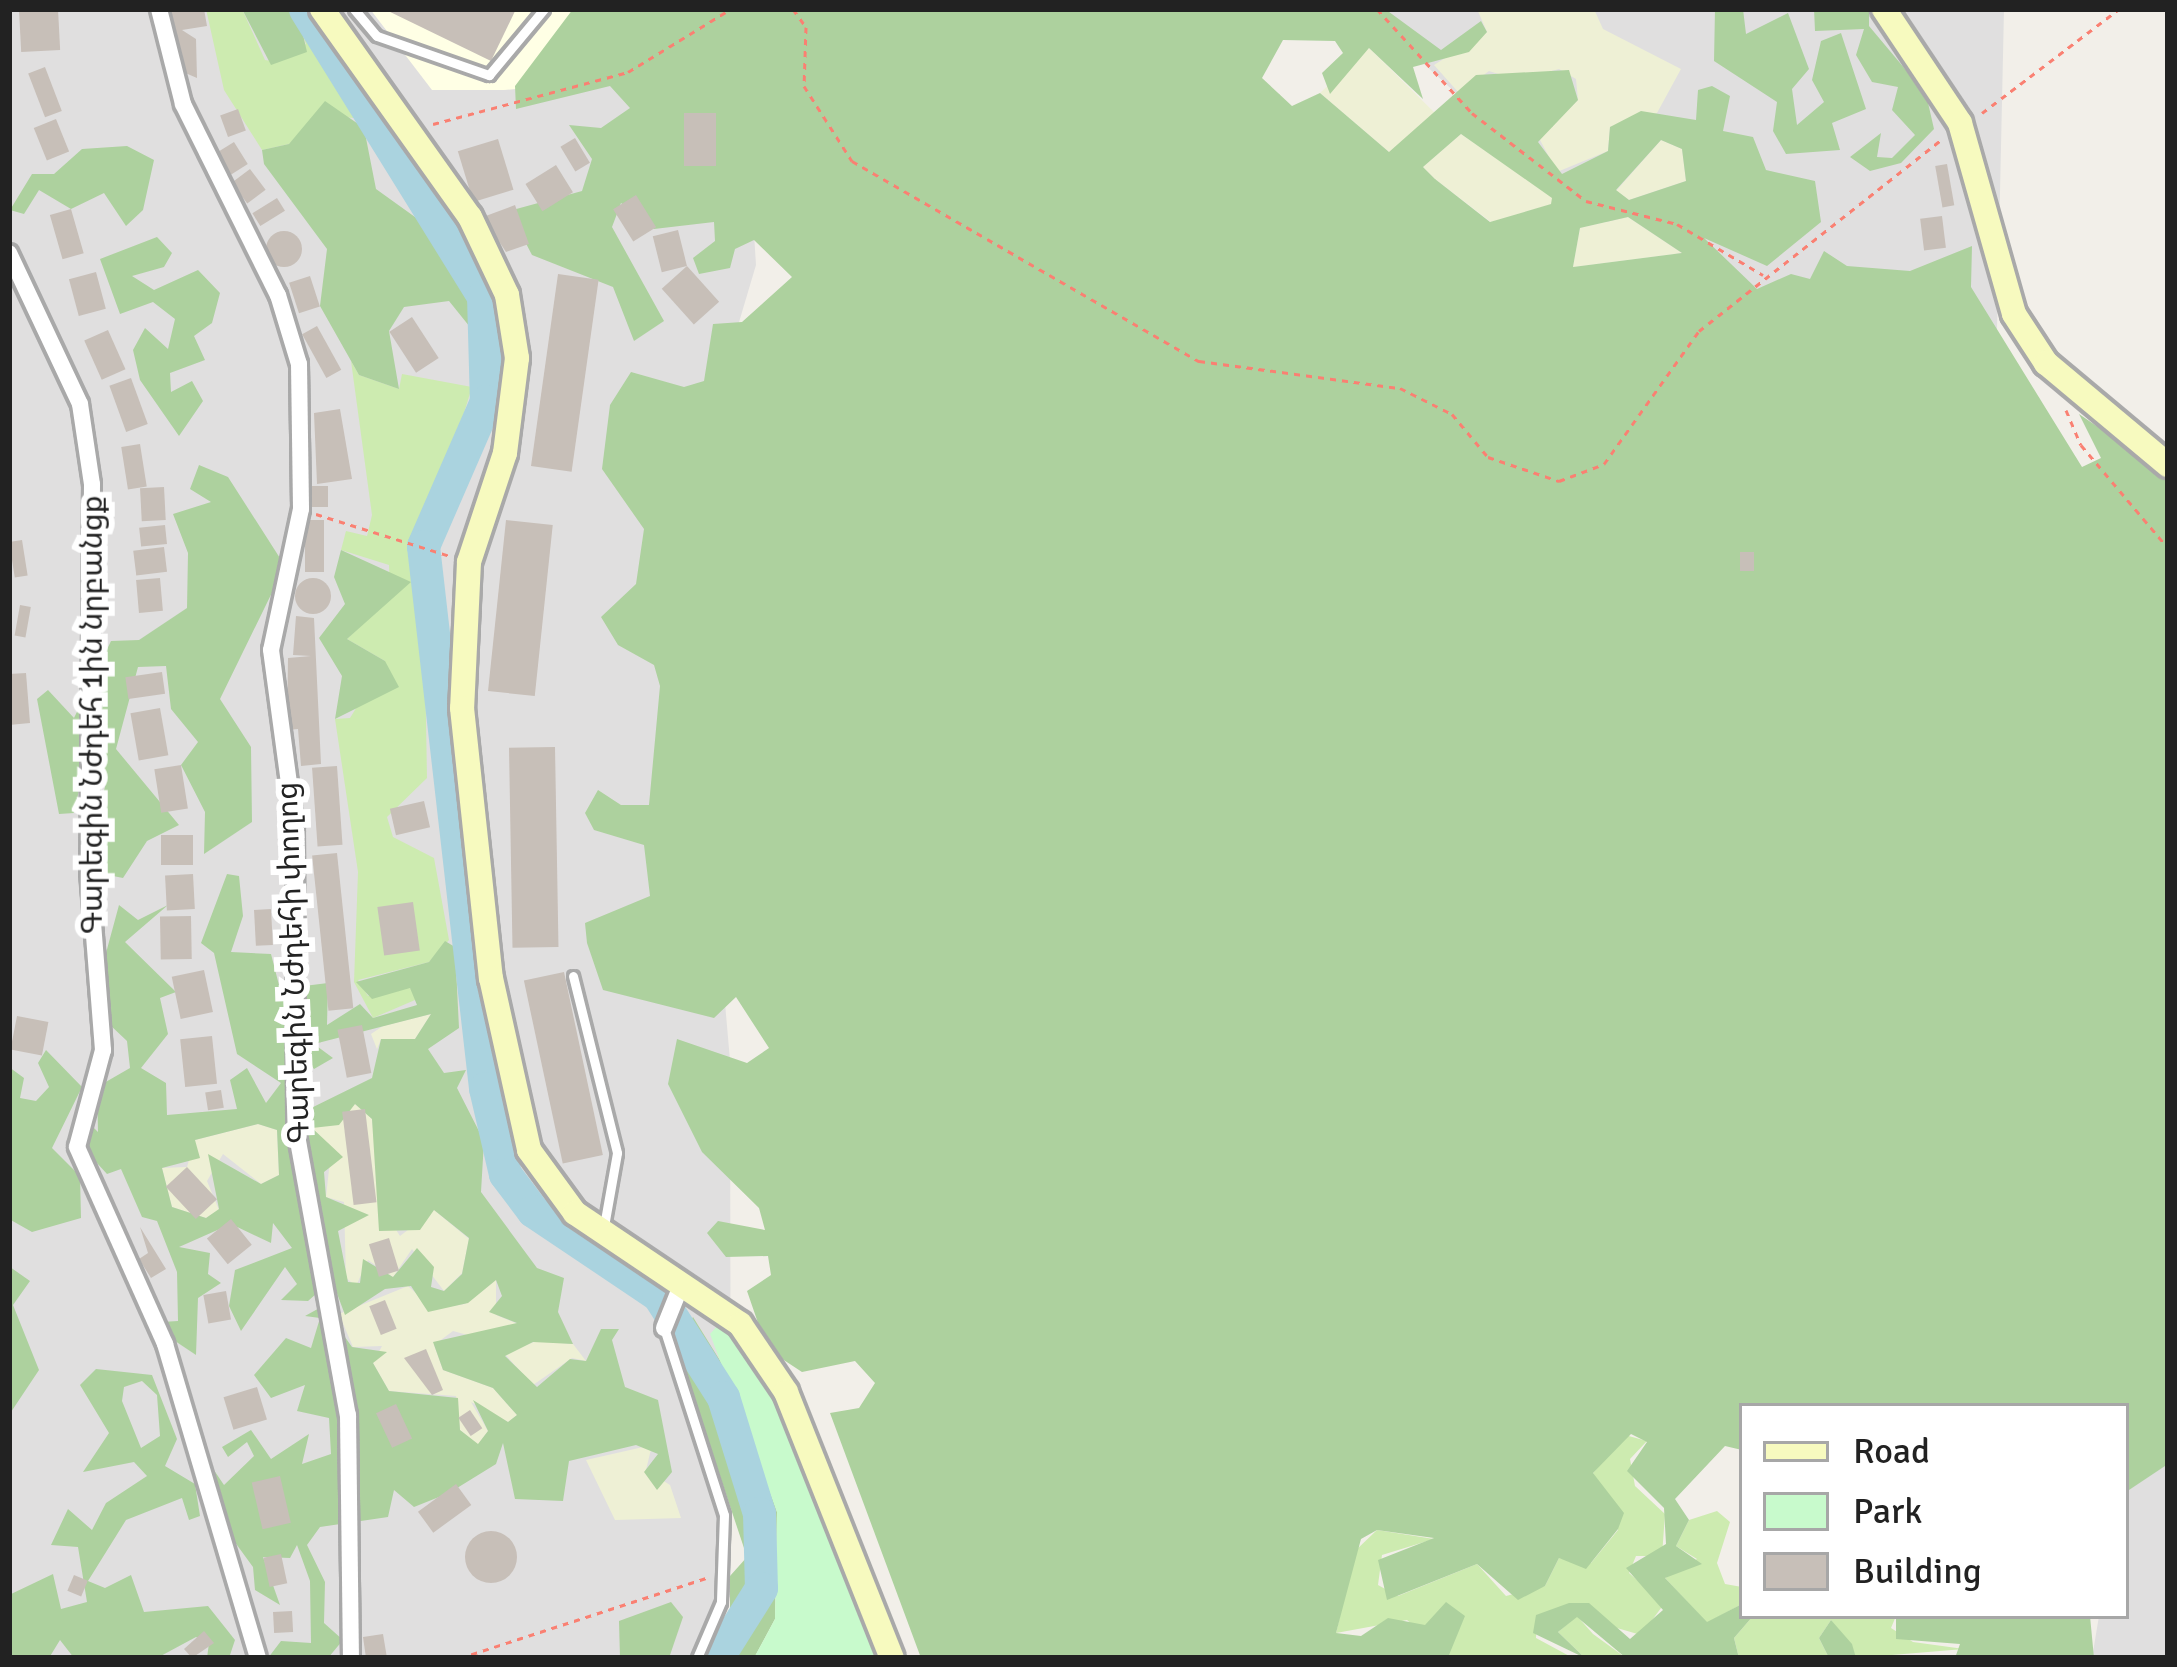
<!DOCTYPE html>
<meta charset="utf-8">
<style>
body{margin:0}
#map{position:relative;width:2177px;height:1667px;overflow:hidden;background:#f2efe9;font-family:Signika,"Noto Sans Armenian",sans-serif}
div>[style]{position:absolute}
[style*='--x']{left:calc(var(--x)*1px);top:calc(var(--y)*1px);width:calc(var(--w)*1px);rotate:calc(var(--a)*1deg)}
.residential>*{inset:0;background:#e0dfdf}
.education>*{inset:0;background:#ffffe5}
.farmland>*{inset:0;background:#eef0d5}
.grass>*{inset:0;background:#cdebb0}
.forest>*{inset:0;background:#add19e}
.park>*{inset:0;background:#c8facc}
.river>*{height:33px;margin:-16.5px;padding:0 16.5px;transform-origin:16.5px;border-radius:16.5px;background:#aad3df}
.building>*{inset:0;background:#c7bfb8;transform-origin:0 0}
.round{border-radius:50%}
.path>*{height:3px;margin-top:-1.5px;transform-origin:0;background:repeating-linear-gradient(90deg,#fa8072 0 6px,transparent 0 12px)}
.roads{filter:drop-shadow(3px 0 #a9a9a9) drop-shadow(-3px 0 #a9a9a9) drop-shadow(0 3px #a9a9a9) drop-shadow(0 -3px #a9a9a9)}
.lane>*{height:9px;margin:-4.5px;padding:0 4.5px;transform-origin:4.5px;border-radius:4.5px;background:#fff}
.street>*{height:16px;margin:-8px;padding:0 8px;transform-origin:8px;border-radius:8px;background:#fff}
.secondary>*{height:24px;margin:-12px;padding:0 12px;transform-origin:12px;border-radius:12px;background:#f7fabf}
span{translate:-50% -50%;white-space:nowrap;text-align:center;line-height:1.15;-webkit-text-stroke:12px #fff;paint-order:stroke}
.street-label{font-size:30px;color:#222}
.frame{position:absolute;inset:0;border:12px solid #222;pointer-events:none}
.legend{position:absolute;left:1739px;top:1403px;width:390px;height:216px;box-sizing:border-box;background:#fff;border:3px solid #a7a7a7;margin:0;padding:15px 21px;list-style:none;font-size:36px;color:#222}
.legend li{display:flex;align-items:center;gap:24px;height:60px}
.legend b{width:60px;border:3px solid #a7a7a7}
</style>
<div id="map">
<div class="residential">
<i style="clip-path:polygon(9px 9px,720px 9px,745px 91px,756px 265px,682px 514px,730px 1060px,731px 1592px,709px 1658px,9px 1658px)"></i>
<i style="clip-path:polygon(1364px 9px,2004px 9px,1997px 329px,1787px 306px,1587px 213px)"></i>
<i style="clip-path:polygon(2168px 1191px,2168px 1658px,2092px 1658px,2099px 1616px,2126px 1616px,2126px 1428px)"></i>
</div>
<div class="education">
<i style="clip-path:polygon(370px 9px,583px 9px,528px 88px,504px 90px,432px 90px)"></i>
</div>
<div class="farmland">
<i style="clip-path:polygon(1477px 9px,1594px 9px,1603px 29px,1681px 69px,1657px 113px,1610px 127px,1608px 151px,1557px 172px,1539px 138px,1578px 100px,1576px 79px,1559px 69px,1517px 80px,1489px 71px,1459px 93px,1434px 65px,1487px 32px)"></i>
<i style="clip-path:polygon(1369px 48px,1438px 116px,1404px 149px,1389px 152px,1320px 93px)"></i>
<i style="clip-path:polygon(1461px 134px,1553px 198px,1552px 204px,1491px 222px,1435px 179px,1423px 167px)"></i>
<i style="clip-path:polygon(1661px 140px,1682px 149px,1686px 181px,1629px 200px,1616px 191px)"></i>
<i style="clip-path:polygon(1628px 217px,1682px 253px,1573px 267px,1580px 228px)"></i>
<i style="clip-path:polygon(431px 1014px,415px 1039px,381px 1039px,377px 1049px,371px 1034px,383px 1026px)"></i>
<i style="clip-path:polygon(355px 1104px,372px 1119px,381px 1206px,400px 1236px,434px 1210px,469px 1239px,462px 1273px,444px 1291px,412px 1249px,393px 1277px,368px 1260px,356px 1286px,346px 1278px,344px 1202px,326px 1197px,331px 1151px,312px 1128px)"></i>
<i style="clip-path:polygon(258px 1124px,277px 1130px,279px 1175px,261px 1184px,223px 1154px,207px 1181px,219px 1210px,206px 1218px,172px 1207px,162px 1168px,187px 1167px,195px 1140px)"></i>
<i style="clip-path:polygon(496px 1280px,496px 1315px,518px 1324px,482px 1339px,453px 1331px,434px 1345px,443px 1370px,493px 1388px,517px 1415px,508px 1422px,471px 1402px,488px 1431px,478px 1445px,460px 1430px,456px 1396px,389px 1391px,373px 1363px,382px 1346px,353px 1347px,339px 1314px,408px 1286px,433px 1309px,465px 1304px)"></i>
<i style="clip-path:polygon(537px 1341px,573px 1344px,586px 1361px,572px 1358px,533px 1385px,504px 1353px)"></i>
<i style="clip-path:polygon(652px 1445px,646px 1470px,670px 1485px,681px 1518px,615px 1520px,586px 1460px)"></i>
</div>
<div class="grass">
<i style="clip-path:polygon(206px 9px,242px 9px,265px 60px,277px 62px,306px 44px,297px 18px,354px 118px,323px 115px,289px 144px,262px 150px,224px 90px)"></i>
<i style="clip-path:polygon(351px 361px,359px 375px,399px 389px,402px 374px,472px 387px,423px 546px,427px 778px,387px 817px,393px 837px,434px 858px,449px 940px,429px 962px,358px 980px,368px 996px,408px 987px,422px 997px,373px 1018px,354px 982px,358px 872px,335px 719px,350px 718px,385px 661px,347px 639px,390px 598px,389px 565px,341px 550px,346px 531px,367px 536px,372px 515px)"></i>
<i style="clip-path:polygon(1625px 1435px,1647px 1441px,1630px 1459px,1635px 1486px,1665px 1514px,1662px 1556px,1636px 1556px,1629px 1573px,1664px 1604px,1641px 1635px,1562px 1612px,1537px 1615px,1536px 1638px,1573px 1658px,1414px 1658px,1449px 1655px,1407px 1620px,1336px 1633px,1355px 1551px,1377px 1530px,1434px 1539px,1382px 1555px,1378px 1585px,1398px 1596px,1477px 1564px,1506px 1596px,1545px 1586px,1559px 1558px,1591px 1563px,1618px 1530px,1593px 1473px)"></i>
<i style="clip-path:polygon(1717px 1511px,1730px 1522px,1717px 1563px,1725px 1584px,1742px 1587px,1742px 1604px,1707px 1623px,1665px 1578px,1697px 1559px,1676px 1546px,1689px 1520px)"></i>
<i style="clip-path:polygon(1577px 1616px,1593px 1634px,1626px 1658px,1585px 1658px,1558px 1632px)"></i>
<i style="clip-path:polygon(1753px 1616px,1896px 1616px,1891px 1628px,1913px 1642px,1964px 1649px,1856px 1658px,1831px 1620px,1819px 1638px,1829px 1658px,1739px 1658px,1734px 1638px)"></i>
</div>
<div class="forest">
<i style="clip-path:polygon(242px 9px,297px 9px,307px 52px,271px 65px)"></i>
<i style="clip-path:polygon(evenodd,573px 9px,1385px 9px,1441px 50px,1481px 21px,1487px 32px,1469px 52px,1413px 67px,1423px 99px,1369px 48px,1330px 94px,1322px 73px,1343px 53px,1335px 41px,1283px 40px,1262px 78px,1292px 106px,1320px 93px,1389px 152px,1476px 75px,1569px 70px,1578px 100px,1538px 142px,1562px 174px,1608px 151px,1610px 127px,1641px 111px,1696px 120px,1698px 90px,1712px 86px,1730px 96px,1723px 131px,1753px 137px,1766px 170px,1815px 181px,1821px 222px,1767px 266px,1704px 238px,1757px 289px,1791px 274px,1810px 279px,1824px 251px,1847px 266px,1910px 271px,1972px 246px,1971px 287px,2082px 467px,2101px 458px,2079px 414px,2168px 475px,2168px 1464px,2126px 1492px,2126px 1406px,1742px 1406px,1742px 1450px,1725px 1446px,1675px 1499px,1689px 1520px,1676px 1546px,1702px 1564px,1665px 1578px,1707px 1622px,1742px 1604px,1753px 1616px,1734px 1638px,1739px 1658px,1626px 1658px,1577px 1617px,1558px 1632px,1585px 1658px,1533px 1633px,1536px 1615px,1569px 1603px,1589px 1603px,1630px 1639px,1663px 1610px,1626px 1568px,1666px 1544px,1664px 1508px,1627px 1471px,1647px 1442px,1631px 1434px,1593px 1473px,1624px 1513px,1618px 1529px,1586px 1569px,1559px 1558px,1545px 1586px,1518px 1600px,1477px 1564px,1387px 1600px,1378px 1560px,1434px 1538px,1377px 1530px,1361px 1539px,1336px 1633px,1361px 1636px,1388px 1618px,1425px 1625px,1446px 1602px,1465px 1616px,1449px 1655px,921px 1658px,830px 1413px,859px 1408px,875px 1383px,855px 1361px,802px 1372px,767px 1349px,747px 1291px,771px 1275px,768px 1256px,726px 1257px,707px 1233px,718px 1221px,765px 1230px,759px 1208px,702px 1152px,668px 1084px,677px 1039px,747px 1063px,769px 1048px,736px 997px,714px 1018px,603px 990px,587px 943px,585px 923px,650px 896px,644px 845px,594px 830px,585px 813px,598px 790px,621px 805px,649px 805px,660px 686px,654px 665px,618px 645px,601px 617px,636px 584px,644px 529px,602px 469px,610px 405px,631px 372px,684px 387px,704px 381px,713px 324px,742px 322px,792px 277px,754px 240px,735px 249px,730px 268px,699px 274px,693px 258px,715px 241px,714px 222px,654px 229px,621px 203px,612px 227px,664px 321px,634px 341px,613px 287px,532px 255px,509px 211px,582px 191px,592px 159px,569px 125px,601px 128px,630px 108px,610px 86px,516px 109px,515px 86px,573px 9px,1461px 134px,1552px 198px,1551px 204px,1490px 222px,1435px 179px,1423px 167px,1461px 134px,573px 9px,1661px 140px,1682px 149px,1686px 181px,1629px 200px,1616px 190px,1661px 140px,573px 9px,1628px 217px,1682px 253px,1573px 267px,1580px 228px,1628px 217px)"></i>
<i style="clip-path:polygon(1715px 9px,1743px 9px,1746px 34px,1788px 13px,1809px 69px,1792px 89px,1797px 125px,1824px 102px,1812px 80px,1821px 41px,1841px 33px,1866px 109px,1832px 123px,1840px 150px,1786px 154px,1773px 131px,1777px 102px,1714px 61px)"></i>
<i style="clip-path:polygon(1814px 9px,1869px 11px,1869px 26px,1926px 94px,1934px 129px,1901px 163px,1870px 171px,1850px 157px,1881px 133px,1877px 157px,1892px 158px,1915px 135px,1892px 110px,1898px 87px,1872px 82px,1856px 55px,1864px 29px,1815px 31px)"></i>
<i style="clip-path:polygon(325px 101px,364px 128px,376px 189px,447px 240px,496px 312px,478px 337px,449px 301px,404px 307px,389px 331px,399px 389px,359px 375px,320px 306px,327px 249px,264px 164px,262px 150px,289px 144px)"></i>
<i style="clip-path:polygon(127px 146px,154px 160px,143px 210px,126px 226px,104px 193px,71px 209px,39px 190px,24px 214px,10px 210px,32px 174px,54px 174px,82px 149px)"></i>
<i style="clip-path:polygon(157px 237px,172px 253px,164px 267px,132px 276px,154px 290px,198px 270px,220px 293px,212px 323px,194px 336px,205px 360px,170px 373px,171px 392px,192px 381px,203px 401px,179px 436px,140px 380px,133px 350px,145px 328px,168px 349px,175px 319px,153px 302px,120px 314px,100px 259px)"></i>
<i style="clip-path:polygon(199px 465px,228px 477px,285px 566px,220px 699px,251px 747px,252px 822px,204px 854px,205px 812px,181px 765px,198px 742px,171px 709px,166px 666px,138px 667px,116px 749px,179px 825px,147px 841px,123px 878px,108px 875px,93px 833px,107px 779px,101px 767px,83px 772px,74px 813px,59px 814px,37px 699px,48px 690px,74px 718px,111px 641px,139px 640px,187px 608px,188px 553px,173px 514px,211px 502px,190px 489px)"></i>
<i style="clip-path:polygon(341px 550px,411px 582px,347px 639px,385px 661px,399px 687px,335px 719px,342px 676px,319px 638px,345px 604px,334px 577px)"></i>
<i style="clip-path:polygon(evenodd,227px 874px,239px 876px,243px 916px,231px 952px,271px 954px,280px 989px,328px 983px,327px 1025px,360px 1004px,373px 1018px,417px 1005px,410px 988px,372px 999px,356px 982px,429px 962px,445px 941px,455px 947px,459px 1028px,428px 1049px,444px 1073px,466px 1070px,457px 1088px,484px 1141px,481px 1192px,537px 1268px,564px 1278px,558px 1312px,573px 1344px,533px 1342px,505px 1356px,537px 1387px,570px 1359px,586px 1361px,601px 1329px,619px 1329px,612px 1340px,625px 1387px,658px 1400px,672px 1472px,657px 1490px,644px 1472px,658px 1454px,636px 1445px,569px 1461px,563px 1501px,515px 1499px,503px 1443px,496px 1464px,449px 1493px,414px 1507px,394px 1490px,388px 1517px,320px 1527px,307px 1545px,325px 1582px,324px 1623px,343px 1640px,328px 1658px,268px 1658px,281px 1641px,311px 1643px,310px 1581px,297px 1545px,290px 1558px,263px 1557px,280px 1605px,255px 1590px,253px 1567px,218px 1519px,203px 1454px,224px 1485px,254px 1456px,247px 1442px,228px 1457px,222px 1447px,251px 1430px,271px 1459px,309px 1434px,302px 1464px,331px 1454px,329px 1418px,297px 1411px,305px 1385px,271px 1398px,254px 1375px,286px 1338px,311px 1348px,320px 1318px,305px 1316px,323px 1306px,352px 1347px,387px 1352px,373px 1363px,389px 1391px,458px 1398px,460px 1430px,478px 1444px,488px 1431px,473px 1400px,508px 1422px,517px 1415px,493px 1388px,443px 1370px,433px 1342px,517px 1323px,489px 1312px,502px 1296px,496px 1280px,468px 1303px,428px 1312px,411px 1286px,385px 1289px,345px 1315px,332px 1280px,308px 1301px,281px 1300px,297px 1284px,285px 1267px,241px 1331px,229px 1306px,235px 1270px,292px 1248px,273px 1223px,271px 1243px,231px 1224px,179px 1247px,210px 1253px,208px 1274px,221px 1283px,198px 1298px,196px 1355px,163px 1333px,162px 1322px,178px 1321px,177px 1272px,157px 1221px,142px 1217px,121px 1169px,107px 1174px,85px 1150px,88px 1122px,98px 1132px,97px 1087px,130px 1068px,127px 1041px,109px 1024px,103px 964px,119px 905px,138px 920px,168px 905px,125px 942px,176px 992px,160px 998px,168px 1034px,141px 1068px,166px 1083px,167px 1115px,237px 1109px,230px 1080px,247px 1068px,266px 1103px,281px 1083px,237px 1054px,214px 953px,201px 943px,227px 874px,431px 1014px,415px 1039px,381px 1039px,372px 1078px,301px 1113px,303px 1055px,314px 1069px,333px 1058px,314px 1044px,431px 1014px,227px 874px,355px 1104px,372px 1119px,379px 1231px,420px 1230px,434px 1210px,469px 1238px,462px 1274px,444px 1291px,431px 1287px,434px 1267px,417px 1248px,393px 1277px,363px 1259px,360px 1283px,348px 1282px,338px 1231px,369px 1215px,326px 1197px,324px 1172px,343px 1157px,312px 1128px,339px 1125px,355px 1104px,227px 874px,258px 1124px,277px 1130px,279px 1175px,261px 1184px,208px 1154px,219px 1209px,206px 1218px,172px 1207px,162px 1168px,200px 1158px,195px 1140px,258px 1124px)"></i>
<i style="clip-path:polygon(46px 1050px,82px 1087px,52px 1148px,80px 1176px,81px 1218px,32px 1232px,9px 1219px,9px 1067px,24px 1078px,20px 1098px,36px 1101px,49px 1087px,38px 1063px)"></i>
<i style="clip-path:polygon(10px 1267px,30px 1281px,13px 1305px,39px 1370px,9px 1415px)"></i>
<i style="clip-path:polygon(693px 1317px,737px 1388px,777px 1512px,775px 1619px,754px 1658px,707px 1658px,730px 1613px,730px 1576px,747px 1557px,688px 1380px,680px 1340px)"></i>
<i style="clip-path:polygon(evenodd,96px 1369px,152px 1375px,177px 1439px,165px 1466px,195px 1484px,200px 1516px,189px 1520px,182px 1498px,126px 1520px,88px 1581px,105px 1588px,131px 1575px,144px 1612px,208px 1606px,235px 1640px,229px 1658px,207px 1658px,209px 1643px,196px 1637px,157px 1658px,74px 1658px,60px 1640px,49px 1658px,9px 1658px,9px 1595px,53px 1574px,61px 1609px,87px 1602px,78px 1547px,51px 1545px,68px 1509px,92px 1530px,106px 1503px,147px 1476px,134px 1462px,83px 1472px,109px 1433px,80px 1385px,96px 1369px,142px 1381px,157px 1395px,160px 1436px,141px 1448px,122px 1401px,124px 1387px,142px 1381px)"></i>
<i style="clip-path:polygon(671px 1602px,683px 1617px,669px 1658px,620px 1658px,619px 1621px)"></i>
<i style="clip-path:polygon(1896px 1616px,2090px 1616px,2094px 1658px,1955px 1658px,1960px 1644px,1896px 1639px)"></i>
<i style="clip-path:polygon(1831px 1620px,1852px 1644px,1856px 1658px,1829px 1658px,1819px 1638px)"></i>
</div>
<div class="park">
<i style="clip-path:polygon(720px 1323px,770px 1372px,803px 1468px,833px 1482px,867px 1613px,889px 1617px,895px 1658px,754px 1658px,775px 1619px,777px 1512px,710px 1334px)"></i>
</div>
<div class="river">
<i style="--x:305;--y:9;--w:338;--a:58.2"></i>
<i style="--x:483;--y:296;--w:105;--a:88.4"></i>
<i style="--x:486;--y:401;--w:158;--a:113.5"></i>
<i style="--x:423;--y:546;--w:546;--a:83.47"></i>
<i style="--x:485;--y:1088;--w:88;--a:76.9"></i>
<i style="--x:505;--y:1174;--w:46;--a:52.9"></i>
<i style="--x:533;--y:1211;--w:151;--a:33.9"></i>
<i style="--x:658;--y:1295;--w:121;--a:57.5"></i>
<i style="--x:723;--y:1397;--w:121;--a:72.8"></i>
<i style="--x:759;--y:1513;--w:75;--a:88.5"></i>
<i style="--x:761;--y:1588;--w:83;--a:122.2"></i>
</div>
<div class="building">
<i style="left:58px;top:9px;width:41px;height:39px;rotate:87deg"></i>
<i style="clip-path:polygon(165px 9px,204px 9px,207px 26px,182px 30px,196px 39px,197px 78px,176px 69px)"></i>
<i style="clip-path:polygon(384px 9px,516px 9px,491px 61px)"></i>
<i style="left:45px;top:67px;width:47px;height:18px;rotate:69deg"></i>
<i style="left:238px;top:109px;width:23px;height:19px;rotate:70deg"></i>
<i style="left:684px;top:113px;width:32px;height:53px"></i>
<i style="left:56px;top:119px;width:35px;height:24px;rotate:68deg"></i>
<i style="left:575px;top:138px;width:29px;height:17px;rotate:59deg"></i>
<i style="left:498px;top:139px;width:53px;height:42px;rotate:73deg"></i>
<i style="left:234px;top:142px;width:26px;height:20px;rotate:58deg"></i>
<i style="left:1947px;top:164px;width:42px;height:12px;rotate:80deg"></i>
<i style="left:556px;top:165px;width:32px;height:36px;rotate:58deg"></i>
<i style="left:250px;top:169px;width:26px;height:23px;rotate:53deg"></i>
<i style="left:636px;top:195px;width:38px;height:27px;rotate:58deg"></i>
<i style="left:277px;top:198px;width:15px;height:29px;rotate:58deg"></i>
<i style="clip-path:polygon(515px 205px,529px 244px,506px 252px,483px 217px)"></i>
<i style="left:71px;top:209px;width:46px;height:22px;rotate:74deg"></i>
<i style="left:1942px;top:216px;width:32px;height:22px;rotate:83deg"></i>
<i style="left:678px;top:230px;width:37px;height:26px;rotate:76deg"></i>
<i class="round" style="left:266px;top:231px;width:36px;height:36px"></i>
<i style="left:687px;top:266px;width:48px;height:34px;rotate:48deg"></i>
<i style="left:96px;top:272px;width:38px;height:28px;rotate:75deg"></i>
<i style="left:558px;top:274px;width:41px;height:194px;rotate:8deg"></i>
<i style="left:310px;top:276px;width:32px;height:22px;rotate:72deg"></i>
<i style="left:412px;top:317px;width:49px;height:27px;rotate:57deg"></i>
<i style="left:317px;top:326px;width:50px;height:17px;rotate:61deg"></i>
<i style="left:108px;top:330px;width:43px;height:26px;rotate:66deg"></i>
<i style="left:131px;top:378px;width:49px;height:23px;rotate:70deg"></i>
<i style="clip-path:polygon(340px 409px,352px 479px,317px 484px,314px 413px)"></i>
<i style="left:140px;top:444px;width:43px;height:19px;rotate:81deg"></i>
<i style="left:312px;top:486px;width:16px;height:21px"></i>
<i style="left:164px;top:487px;width:33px;height:24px;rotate:87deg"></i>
<i style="left:305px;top:520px;width:19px;height:52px"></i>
<i style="left:506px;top:520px;width:47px;height:172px;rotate:6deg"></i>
<i style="left:165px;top:525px;width:19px;height:26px;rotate:84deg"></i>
<i style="left:22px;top:540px;width:36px;height:13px;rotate:81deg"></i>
<i style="left:164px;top:547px;width:25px;height:31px;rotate:83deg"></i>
<i style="left:1740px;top:552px;width:14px;height:19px"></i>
<i style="left:160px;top:578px;width:33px;height:24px;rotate:85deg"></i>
<i class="round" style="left:295px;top:578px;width:36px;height:36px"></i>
<i style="left:20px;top:605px;width:11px;height:31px;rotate:10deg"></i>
<i style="clip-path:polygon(296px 616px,314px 618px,321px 764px,301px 766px,298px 729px,287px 730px,288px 658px,311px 656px,293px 655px)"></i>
<i style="left:162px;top:672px;width:22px;height:37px;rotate:82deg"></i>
<i style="clip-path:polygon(26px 673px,30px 723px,9px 725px,9px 674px)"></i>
<i style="left:160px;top:708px;width:48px;height:30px;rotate:80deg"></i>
<i style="left:555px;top:747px;width:200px;height:46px;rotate:89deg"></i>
<i style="left:181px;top:765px;width:44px;height:27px;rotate:81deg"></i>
<i style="left:337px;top:766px;width:79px;height:25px;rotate:86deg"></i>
<i style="left:424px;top:801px;width:27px;height:35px;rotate:77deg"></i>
<i style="left:161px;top:835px;width:32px;height:30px"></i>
<i style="left:337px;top:853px;width:156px;height:25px;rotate:84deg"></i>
<i style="left:193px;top:874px;width:35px;height:28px;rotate:87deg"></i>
<i style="left:413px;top:902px;width:49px;height:36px;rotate:82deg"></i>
<i style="left:271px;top:909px;width:36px;height:17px;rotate:87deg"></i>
<i style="left:191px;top:916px;width:43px;height:31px;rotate:89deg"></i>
<i style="left:204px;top:970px;width:43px;height:33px;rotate:78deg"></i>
<i style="left:564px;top:972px;width:187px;height:41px;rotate:78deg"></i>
<i style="left:17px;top:1016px;width:32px;height:34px;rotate:11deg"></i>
<i style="left:362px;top:1025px;width:49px;height:25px;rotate:79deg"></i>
<i style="left:212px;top:1036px;width:48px;height:32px;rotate:84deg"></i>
<i style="left:221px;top:1090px;width:18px;height:16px;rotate:81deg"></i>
<i style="left:365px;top:1109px;width:94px;height:23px;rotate:83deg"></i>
<i style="left:187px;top:1167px;width:44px;height:29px;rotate:47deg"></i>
<i style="left:231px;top:1219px;width:33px;height:31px;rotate:51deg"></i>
<i style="clip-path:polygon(140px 1227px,166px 1269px,151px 1278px,139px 1259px,148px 1253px)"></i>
<i style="left:389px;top:1238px;width:34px;height:21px;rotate:73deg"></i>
<i style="left:226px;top:1291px;width:29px;height:23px;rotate:80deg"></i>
<i style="left:385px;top:1300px;width:31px;height:17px;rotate:68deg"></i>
<i style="clip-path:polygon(426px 1349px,443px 1390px,432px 1395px,404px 1358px)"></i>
<i style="left:257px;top:1387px;width:34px;height:35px;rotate:73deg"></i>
<i style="left:396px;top:1404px;width:38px;height:22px;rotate:65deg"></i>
<i style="left:470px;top:1410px;width:22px;height:14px;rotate:56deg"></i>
<i style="left:280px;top:1476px;width:48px;height:29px;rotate:77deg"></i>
<i style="left:456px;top:1484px;width:26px;height:47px;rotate:54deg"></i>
<i class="round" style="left:465px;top:1531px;width:52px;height:52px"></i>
<i style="left:281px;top:1554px;width:30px;height:18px;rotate:78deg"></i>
<i style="left:74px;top:1575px;width:15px;height:17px;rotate:23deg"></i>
<i style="left:292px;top:1611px;width:21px;height:19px;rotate:87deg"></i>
<i style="clip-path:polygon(204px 1631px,214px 1643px,192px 1658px,184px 1649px)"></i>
<i style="clip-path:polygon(383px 1634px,387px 1658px,366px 1658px,363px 1637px)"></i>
</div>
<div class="path">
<i style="--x:793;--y:9;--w:22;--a:54"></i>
<i style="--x:806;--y:27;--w:59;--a:91.9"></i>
<i style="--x:804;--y:86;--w:89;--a:57.4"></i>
<i style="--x:852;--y:161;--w:401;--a:30"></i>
<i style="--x:1199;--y:361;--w:203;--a:7.7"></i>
<i style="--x:1400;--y:388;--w:58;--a:26.6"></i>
<i style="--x:1452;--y:414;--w:56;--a:50.1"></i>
<i style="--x:1488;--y:457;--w:75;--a:18.7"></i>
<i style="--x:1559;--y:481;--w:48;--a:-20.7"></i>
<i style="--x:1604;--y:464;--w:163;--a:-54.5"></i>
<i style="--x:1699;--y:331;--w:307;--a:-38.3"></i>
<i style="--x:1377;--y:9;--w:141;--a:47.6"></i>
<i style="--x:1472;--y:113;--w:144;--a:37.7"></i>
<i style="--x:1586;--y:201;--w:94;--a:14.2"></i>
<i style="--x:1677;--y:224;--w:100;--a:30.7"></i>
<i style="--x:1982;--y:113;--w:172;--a:-37.2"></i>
<i style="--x:433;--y:124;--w:202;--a:-14.9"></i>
<i style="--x:628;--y:72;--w:121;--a:-31.5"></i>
<i style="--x:9;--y:330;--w:135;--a:90"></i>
<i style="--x:2066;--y:410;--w:38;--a:67"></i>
<i style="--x:2081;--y:445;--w:135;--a:49.8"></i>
<i style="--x:316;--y:514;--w:140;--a:17.4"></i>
<i style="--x:460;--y:1658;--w:262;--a:-18"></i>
</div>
<div class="roads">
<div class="lane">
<i style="--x:354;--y:9;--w:35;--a:50"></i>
<i style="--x:377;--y:36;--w:119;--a:19.2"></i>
<i style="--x:489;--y:75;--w:86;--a:-50.2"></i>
<i style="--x:573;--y:976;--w:182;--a:76"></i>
<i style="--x:617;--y:1153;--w:74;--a:100.1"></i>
<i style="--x:664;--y:1328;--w:196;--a:72.2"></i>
<i style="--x:724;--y:1515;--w:87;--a:92"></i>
<i style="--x:721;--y:1602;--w:61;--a:113.2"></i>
</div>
<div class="street">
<i style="--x:159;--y:9;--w:98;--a:75.8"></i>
<i style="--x:183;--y:104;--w:213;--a:63.6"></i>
<i style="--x:278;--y:295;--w:72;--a:73.1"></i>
<i style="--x:299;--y:364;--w:145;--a:89.2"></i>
<i style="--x:301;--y:509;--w:144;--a:102"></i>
<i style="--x:271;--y:650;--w:180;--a:82.3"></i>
<i style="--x:295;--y:828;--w:302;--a:89.8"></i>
<i style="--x:296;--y:1130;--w:290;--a:79.7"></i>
<i style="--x:348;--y:1415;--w:243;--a:89.3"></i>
<i style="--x:9;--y:253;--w:167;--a:64.8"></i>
<i style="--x:80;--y:404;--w:81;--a:81.5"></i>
<i style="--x:92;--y:484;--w:388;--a:90.4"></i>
<i style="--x:89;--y:872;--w:179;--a:85.5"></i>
<i style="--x:103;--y:1050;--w:100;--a:105"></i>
<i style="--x:77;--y:1147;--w:216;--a:65.9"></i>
<i style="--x:165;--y:1344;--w:327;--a:73.5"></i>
<i style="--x:664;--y:1328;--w:48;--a:-68.2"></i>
</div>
<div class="secondary">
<i style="--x:322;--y:9;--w:255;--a:54.6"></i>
<i style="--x:470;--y:217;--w:86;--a:64.6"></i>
<i style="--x:507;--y:295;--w:64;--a:81"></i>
<i style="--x:517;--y:358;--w:96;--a:97.2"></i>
<i style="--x:505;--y:453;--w:115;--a:108.3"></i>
<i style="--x:469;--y:562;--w:146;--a:92.7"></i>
<i style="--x:462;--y:708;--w:272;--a:83.9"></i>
<i style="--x:491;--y:978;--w:176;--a:77.5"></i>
<i style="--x:529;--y:1150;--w:78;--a:53.9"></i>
<i style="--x:575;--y:1213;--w:199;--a:33.9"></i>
<i style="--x:740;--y:1324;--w:82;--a:55.9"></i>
<i style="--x:786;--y:1392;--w:286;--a:68.3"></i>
<i style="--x:1884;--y:9;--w:137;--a:56.3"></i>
<i style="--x:1960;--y:123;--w:198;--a:74.2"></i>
<i style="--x:2014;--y:314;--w:59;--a:56.9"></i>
<i style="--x:2046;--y:363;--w:159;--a:39.9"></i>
</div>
</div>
<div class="street-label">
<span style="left:93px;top:715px;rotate:-90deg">Գարեգին Նժդեհ 1ին նրբանցք</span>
<span style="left:294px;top:963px;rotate:-92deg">Գարեգին Նժդեհի փողոց</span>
</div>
<div class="frame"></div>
<ul class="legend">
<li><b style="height:15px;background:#f7fabf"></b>Road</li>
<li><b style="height:33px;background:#c8facc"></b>Park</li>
<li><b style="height:33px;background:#c7bfb8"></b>Building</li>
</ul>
</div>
